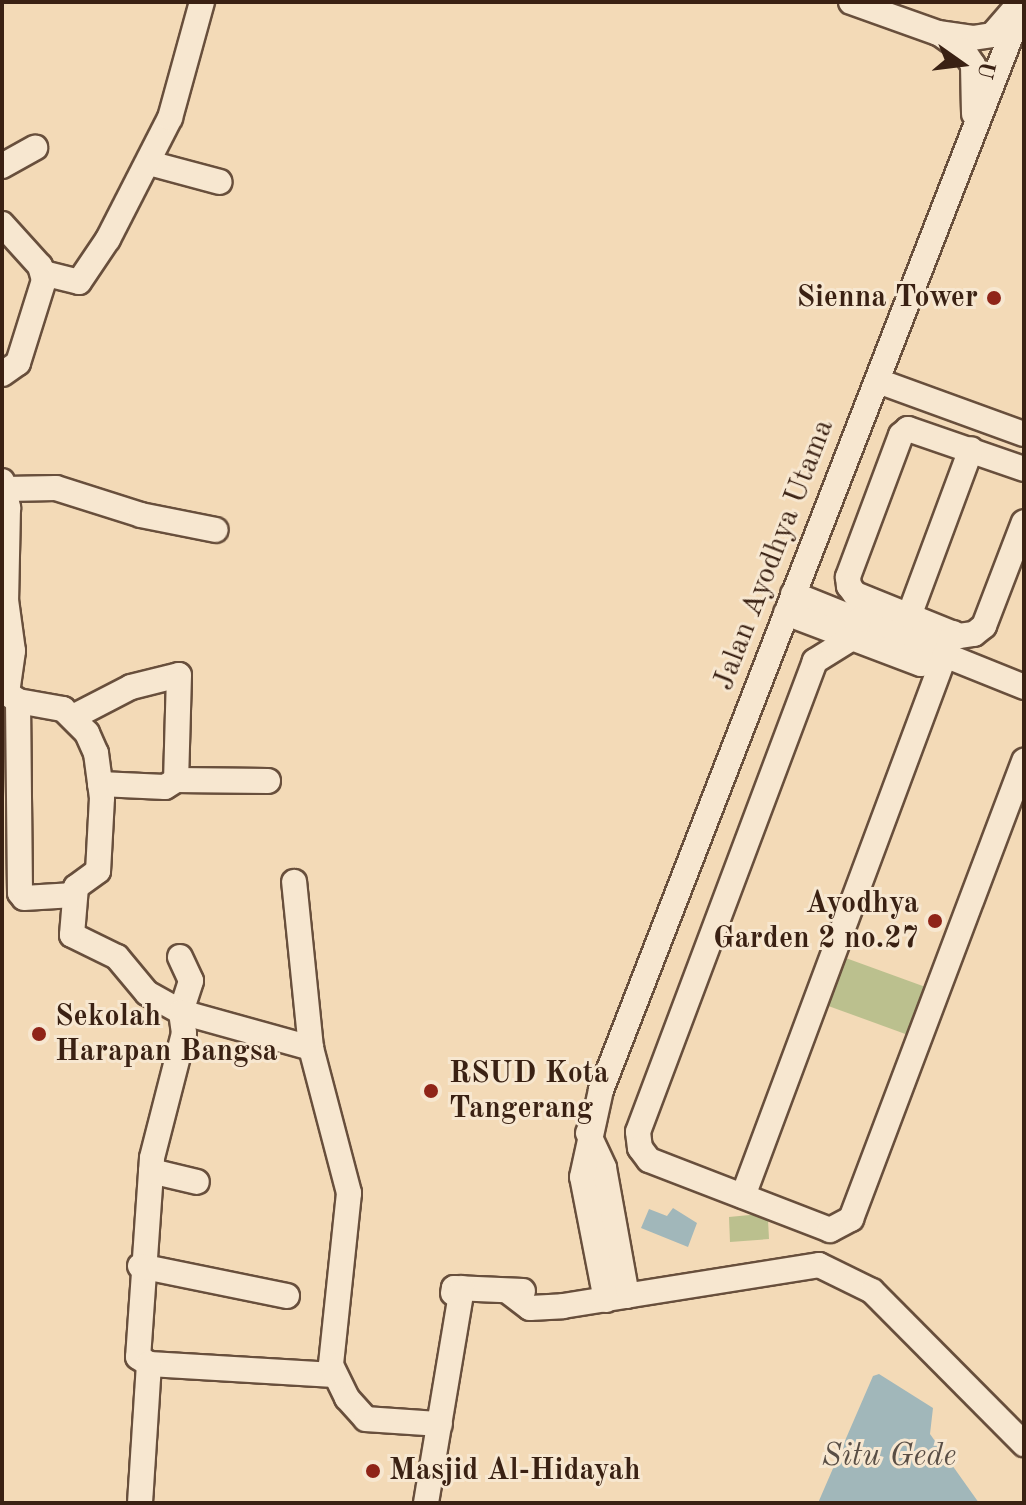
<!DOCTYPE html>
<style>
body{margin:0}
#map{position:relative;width:1026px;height:1505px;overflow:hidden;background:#f3dab7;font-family:"Old Standard TT",serif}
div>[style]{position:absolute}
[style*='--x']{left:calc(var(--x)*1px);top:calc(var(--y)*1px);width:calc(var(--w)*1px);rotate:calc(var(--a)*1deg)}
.green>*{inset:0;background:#bbc08e;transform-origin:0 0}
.water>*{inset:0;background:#a1b7ba}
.roads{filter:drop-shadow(2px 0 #684f3c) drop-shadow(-2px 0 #684f3c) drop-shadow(0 2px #684f3c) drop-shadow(0 -2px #684f3c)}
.minor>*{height:24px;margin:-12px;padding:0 12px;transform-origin:12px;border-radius:12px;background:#f7e7d0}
.dots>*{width:22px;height:22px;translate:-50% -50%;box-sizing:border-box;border:4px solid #f7e7d0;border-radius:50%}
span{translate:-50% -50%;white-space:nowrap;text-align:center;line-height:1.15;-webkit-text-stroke:6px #f7e7d0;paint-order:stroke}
.poi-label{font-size:30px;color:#3a2113;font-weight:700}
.right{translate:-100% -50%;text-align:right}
.left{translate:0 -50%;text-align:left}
.street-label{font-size:30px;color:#3a2113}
.water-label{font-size:32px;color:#594e45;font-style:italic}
.frame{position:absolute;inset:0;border:4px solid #3a2113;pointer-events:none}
.north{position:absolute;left:922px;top:24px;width:80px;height:80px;-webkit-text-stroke:6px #f7e7d0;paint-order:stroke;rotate:104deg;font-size:22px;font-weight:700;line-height:32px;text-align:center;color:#3a2113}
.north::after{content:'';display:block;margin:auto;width:28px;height:36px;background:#3a2113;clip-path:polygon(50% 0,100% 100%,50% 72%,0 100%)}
</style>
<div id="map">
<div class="green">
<i style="left:843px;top:957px;width:90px;height:51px;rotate:20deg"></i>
<i style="clip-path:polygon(760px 1214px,768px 1220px,769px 1239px,730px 1242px,729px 1217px)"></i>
</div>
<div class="water">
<i style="clip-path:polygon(673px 1208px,697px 1223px,688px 1247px,641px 1228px,649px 1209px,667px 1216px)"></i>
<i style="clip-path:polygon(879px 1374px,933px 1408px,930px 1434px,979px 1503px,818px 1503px,873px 1376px)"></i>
</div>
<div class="roads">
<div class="minor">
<i style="--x:851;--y:2;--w:92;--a:19.6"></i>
<i style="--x:938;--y:33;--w:35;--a:8"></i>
<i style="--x:973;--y:38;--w:19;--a:-9"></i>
<i style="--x:992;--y:35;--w:35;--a:-49"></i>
<i style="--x:940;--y:34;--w:28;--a:35"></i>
<i style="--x:963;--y:50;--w:18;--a:56"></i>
<i style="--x:973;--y:65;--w:49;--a:88.8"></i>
<i style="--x:149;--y:163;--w:73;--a:15"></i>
<i style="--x:2;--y:166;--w:38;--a:-29"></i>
<i style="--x:2;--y:224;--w:57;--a:47.9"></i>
<i style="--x:40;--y:266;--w:15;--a:74"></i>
<i style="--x:44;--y:280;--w:87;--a:107.4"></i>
<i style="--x:18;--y:363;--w:19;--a:145"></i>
<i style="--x:43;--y:273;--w:37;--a:14"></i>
<i style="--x:79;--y:282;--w:52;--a:-56"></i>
<i style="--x:108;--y:239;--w:136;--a:-62.9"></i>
<i style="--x:170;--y:118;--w:120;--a:-74.6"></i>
<i style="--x:878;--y:381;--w:155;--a:20"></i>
<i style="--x:1024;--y:469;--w:123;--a:-161"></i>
<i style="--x:908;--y:429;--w:9;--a:139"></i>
<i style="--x:901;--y:435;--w:152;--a:110.5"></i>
<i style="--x:848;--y:577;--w:9;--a:84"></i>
<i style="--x:849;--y:586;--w:10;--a:53"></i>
<i style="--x:855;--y:594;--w:112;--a:22"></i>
<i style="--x:959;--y:636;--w:15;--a:-8"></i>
<i style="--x:974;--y:634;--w:13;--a:-39"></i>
<i style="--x:984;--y:626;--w:111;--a:-69"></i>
<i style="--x:2;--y:481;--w:28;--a:77"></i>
<i style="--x:8;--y:508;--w:92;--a:91.2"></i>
<i style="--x:6;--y:600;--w:51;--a:82.2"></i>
<i style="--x:13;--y:651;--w:42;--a:98.1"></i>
<i style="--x:7;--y:693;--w:14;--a:36"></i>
<i style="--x:18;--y:701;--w:46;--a:10.1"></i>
<i style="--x:63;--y:709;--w:34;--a:45"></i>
<i style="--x:87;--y:733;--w:22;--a:66"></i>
<i style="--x:96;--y:753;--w:45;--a:82.4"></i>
<i style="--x:102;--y:798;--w:73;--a:93.1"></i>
<i style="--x:98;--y:871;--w:27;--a:144"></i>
<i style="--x:76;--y:887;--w:48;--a:94.8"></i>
<i style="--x:72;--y:935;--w:50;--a:26.1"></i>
<i style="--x:117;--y:957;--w:47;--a:50.2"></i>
<i style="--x:147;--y:993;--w:39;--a:29"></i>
<i style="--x:181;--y:1012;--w:21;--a:82"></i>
<i style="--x:184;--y:1033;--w:129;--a:104.4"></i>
<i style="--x:152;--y:1158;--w:199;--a:94"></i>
<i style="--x:138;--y:1357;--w:13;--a:32"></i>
<i style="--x:149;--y:1364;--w:186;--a:3.4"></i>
<i style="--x:6;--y:489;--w:50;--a:-1.1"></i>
<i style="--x:56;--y:488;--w:89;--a:17.6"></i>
<i style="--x:141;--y:515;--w:76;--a:11.3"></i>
<i style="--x:793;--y:594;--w:249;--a:21.9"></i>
<i style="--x:786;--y:613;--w:144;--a:20.7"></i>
<i style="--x:921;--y:664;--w:24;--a:-12"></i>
<i style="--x:909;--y:616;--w:178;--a:-69.6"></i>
<i style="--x:859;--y:620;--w:19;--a:111"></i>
<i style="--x:852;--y:638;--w:44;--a:148.1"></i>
<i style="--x:815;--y:661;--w:503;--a:110.6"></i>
<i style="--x:638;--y:1132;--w:16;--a:83"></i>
<i style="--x:640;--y:1148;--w:15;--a:53"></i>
<i style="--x:649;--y:1160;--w:194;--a:21.1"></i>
<i style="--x:830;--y:1230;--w:24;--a:-28"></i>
<i style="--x:851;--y:1219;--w:490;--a:-69.3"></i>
<i style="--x:18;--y:701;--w:192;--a:89.4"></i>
<i style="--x:20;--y:893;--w:6;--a:51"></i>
<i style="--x:24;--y:898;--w:50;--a:-3.4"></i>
<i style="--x:73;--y:717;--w:65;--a:-27.3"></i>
<i style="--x:131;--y:687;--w:49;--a:-14"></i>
<i style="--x:179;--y:675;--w:105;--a:91.6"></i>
<i style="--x:100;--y:784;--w:65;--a:2.6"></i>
<i style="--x:165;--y:787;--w:13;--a:-32"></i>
<i style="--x:176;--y:780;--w:92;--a:0.6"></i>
<i style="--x:180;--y:957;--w:26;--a:65"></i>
<i style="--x:191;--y:981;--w:33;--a:108"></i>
<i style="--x:181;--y:1012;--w:135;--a:15.5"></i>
<i style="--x:311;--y:1048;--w:167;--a:-95.8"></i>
<i style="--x:311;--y:1048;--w:150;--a:75.3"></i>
<i style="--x:349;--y:1193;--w:173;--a:96"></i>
<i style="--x:331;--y:1365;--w:37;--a:64"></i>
<i style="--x:347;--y:1398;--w:28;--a:48"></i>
<i style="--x:366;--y:1419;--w:74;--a:3.9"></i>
<i style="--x:588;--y:1133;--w:38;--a:65"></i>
<i style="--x:604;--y:1168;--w:130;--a:79.8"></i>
<i style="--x:151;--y:1171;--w:47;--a:13.4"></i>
<i style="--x:743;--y:1196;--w:601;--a:-69.54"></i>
<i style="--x:140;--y:1266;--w:150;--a:11.5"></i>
<i style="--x:453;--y:1293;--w:5;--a:-79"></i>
<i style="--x:454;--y:1288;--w:69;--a:2.5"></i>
<i style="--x:510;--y:1293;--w:25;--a:37"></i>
<i style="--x:530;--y:1308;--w:33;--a:-3"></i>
<i style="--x:563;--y:1306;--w:259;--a:-9.1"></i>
<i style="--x:819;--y:1265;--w:59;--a:26.1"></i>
<i style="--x:872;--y:1291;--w:216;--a:45.2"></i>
<i style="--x:606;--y:1300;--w:125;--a:-101"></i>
<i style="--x:582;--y:1177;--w:89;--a:-77.7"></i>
<i style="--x:601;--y:1090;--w:1167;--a:-68.75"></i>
<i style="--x:140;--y:1503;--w:139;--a:-86.3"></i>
<i style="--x:426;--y:1503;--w:218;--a:-80.5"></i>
</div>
</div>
<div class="dots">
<i style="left:994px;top:298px;background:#8f2418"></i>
<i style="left:935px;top:921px;background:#8f2418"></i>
<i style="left:39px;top:1034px;background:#8f2418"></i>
<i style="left:431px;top:1091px;background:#8f2418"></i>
<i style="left:373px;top:1471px;background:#8f2418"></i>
</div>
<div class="poi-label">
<span class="right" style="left:978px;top:298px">Sienna Tower</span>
<span class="right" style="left:919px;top:921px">Ayodhya<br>Garden 2 no.27</span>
<span class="left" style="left:55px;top:1034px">Sekolah<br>Harapan Bangsa</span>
<span class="left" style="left:449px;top:1091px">RSUD Kota<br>Tangerang</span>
<span class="left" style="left:389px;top:1471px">Masjid Al-Hidayah</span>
</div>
<div class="street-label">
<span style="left:774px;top:555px;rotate:-69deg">Jalan Ayodhya Utama</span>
</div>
<div class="water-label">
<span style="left:889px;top:1457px">Situ Gede</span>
</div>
<div class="frame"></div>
<div class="north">U</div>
</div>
